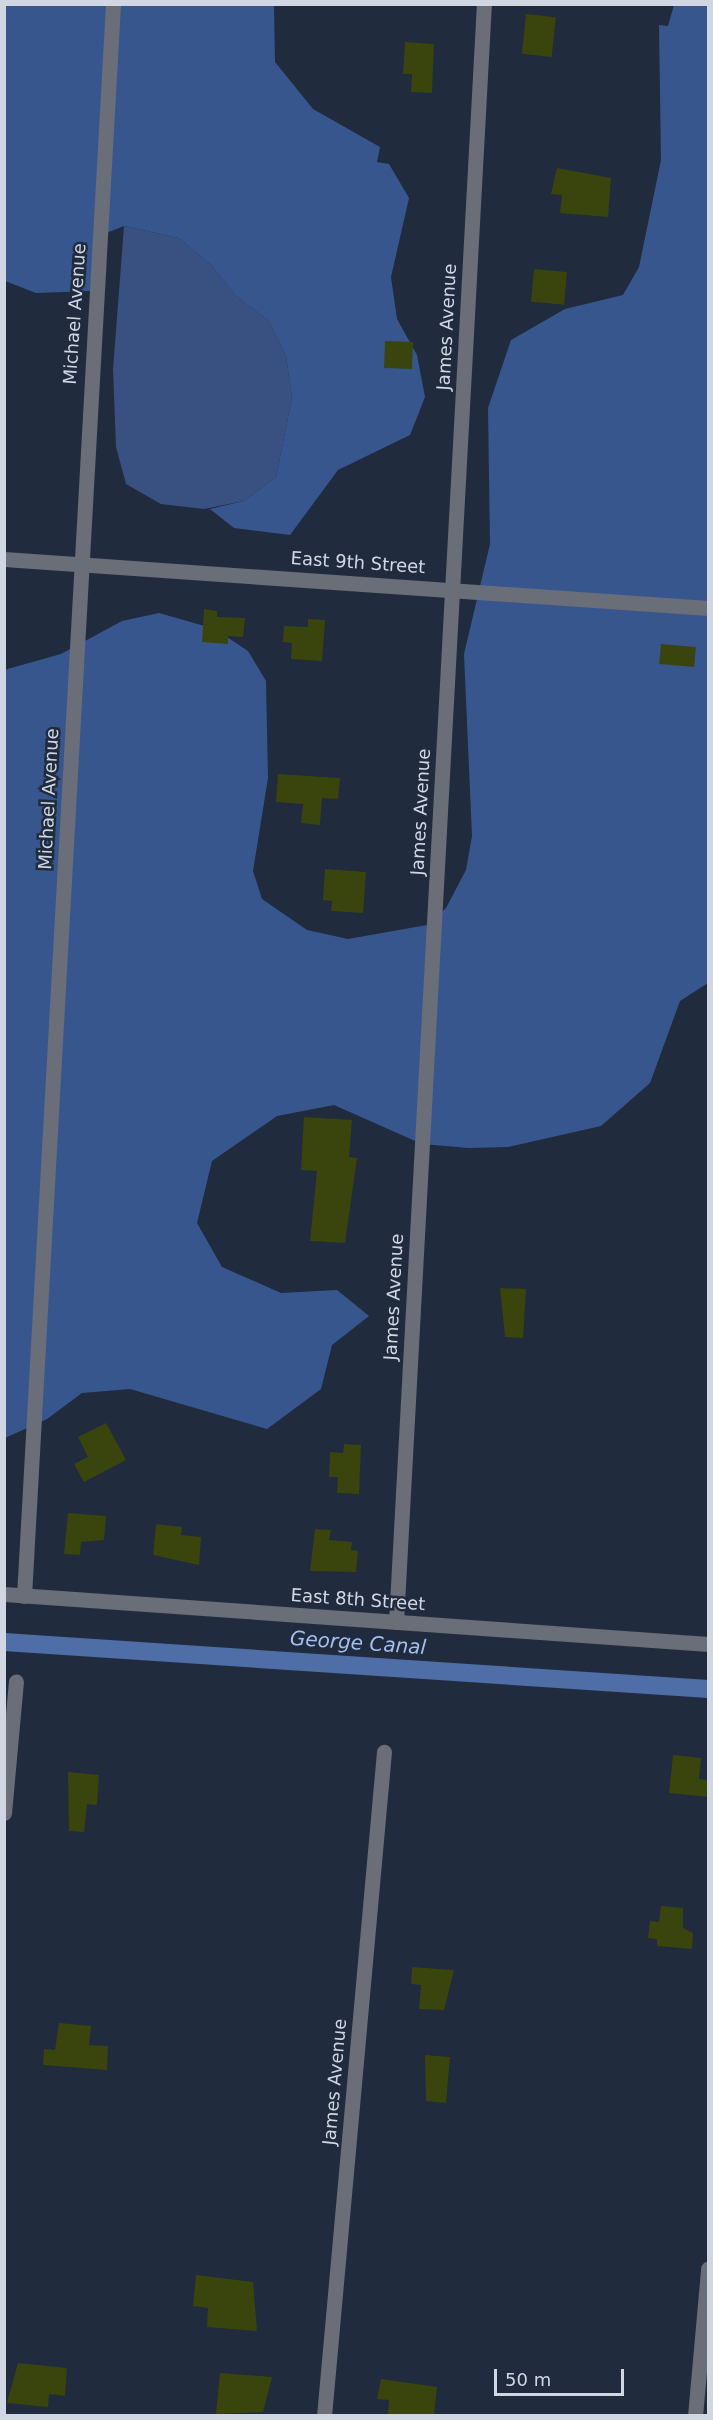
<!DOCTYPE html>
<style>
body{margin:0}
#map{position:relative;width:713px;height:2420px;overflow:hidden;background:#202b3d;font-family:"DejaVu Sans",sans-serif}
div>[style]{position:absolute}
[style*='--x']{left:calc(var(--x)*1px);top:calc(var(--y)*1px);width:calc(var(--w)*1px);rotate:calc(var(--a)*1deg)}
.green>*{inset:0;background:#385181}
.forest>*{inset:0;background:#38568e}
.canal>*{height:18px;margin:-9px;padding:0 9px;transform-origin:9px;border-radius:9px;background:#4f6ea8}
.building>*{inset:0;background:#39450c;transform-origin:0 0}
.minor>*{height:15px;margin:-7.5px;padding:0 7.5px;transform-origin:7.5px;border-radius:7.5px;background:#696e78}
span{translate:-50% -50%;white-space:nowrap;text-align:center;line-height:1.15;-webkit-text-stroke:5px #202b3d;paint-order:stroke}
.street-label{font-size:18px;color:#d0d7e3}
.water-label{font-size:20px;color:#a3bff0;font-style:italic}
.frame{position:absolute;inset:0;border:6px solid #d0d7e3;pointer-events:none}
.scale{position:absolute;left:494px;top:2369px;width:130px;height:27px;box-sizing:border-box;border:3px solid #d0d7e3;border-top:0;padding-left:8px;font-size:18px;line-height:21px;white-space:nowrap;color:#d0d7e3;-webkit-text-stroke:4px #202b3d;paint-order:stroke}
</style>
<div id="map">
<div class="green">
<i style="clip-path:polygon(124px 226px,179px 238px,211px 265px,236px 296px,268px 320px,286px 356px,292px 398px,276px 477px,244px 501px,204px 509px,161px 504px,126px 484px,116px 447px,113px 369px)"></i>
</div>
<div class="forest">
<i style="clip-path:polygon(4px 5px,274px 5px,275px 62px,313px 109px,380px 147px,377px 162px,389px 164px,409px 198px,391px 277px,397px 319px,417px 355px,425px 397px,410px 435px,338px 470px,290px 535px,234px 528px,210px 509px,244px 501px,276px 477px,292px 398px,286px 356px,268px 320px,236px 296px,211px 265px,179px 238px,124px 226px,94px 238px,91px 291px,36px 293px,5px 281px)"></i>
<i style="clip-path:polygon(674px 5px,708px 5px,708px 983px,680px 1001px,650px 1083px,601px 1126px,508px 1147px,469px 1148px,422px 1144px,334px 1105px,277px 1116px,212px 1161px,197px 1223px,222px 1267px,281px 1293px,337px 1290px,369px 1316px,332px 1345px,321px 1389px,267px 1429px,130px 1389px,82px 1393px,47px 1419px,5px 1438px,4px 670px,61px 654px,122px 621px,159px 613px,215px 629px,248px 651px,266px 681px,268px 778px,253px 871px,262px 899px,307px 930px,348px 939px,427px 925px,446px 908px,466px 870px,472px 836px,464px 654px,490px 544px,488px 408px,511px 340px,565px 309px,623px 295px,639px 267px,661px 160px,659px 25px,668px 26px)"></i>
</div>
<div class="canal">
<i style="--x:4;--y:1642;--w:706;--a:3.82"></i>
</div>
<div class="building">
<i style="left:526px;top:14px;width:30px;height:40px;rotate:6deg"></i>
<i style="clip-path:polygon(405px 42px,434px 44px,432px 93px,411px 92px,412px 74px,403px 74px)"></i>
<i style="clip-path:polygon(557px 168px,611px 178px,608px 217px,560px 213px,562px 195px,551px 194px)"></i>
<i style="left:534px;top:269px;width:33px;height:33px;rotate:5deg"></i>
<i style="left:385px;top:341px;width:28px;height:27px;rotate:2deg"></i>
<i style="clip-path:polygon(204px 609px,217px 611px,217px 617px,245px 618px,243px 637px,228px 636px,228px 644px,202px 642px)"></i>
<i style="clip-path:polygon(308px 619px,325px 620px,322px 661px,291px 659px,292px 643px,283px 642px,284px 626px,308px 627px)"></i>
<i style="left:661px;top:644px;width:35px;height:20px;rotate:5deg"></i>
<i style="clip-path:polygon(278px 774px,340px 778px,338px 799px,322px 798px,320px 825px,301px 823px,303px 804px,276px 802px)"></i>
<i style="clip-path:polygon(325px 869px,366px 872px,363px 913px,331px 911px,332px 901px,323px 900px)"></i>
<i style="clip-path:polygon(304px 1117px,352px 1120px,349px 1157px,357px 1158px,345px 1243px,310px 1241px,317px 1171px,301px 1170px)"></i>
<i style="clip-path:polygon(500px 1288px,526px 1289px,523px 1338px,505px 1337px)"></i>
<i style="clip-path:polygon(106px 1423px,126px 1460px,84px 1482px,74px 1464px,88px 1457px,78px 1437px)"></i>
<i style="clip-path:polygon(344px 1444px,361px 1445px,359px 1494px,337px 1493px,338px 1477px,329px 1477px,330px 1452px,343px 1453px)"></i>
<i style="clip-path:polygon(68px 1513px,106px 1516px,104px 1540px,81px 1542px,80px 1555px,64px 1554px)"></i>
<i style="clip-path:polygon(156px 1524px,182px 1527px,181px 1535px,201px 1537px,199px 1565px,153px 1555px)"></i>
<i style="clip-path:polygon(315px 1529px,331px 1530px,329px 1540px,352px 1542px,351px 1550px,358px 1551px,356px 1572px,310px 1571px)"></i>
<i style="clip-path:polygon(673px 1755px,701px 1758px,699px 1779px,708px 1780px,708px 1797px,669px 1793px)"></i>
<i style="clip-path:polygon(68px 1772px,99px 1775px,97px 1805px,87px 1804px,84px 1832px,69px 1831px)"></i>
<i style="clip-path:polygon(661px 1906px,683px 1908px,683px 1928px,693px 1933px,692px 1949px,657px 1946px,657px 1939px,648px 1938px,650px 1921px,659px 1922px)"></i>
<i style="clip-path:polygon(412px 1967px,454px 1970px,444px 2010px,419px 2009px,421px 1985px,411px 1984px)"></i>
<i style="clip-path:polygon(59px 2023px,91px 2026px,89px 2045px,108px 2046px,107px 2070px,43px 2065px,44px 2049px,55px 2050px)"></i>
<i style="clip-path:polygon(425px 2055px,450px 2057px,446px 2103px,426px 2101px)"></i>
<i style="clip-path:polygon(196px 2275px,253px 2282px,257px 2331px,207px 2327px,208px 2308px,193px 2306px)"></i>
<i style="clip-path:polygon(18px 2363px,67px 2368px,65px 2396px,49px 2394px,48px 2407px,7px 2403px)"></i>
<i style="clip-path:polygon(220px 2373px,272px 2377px,263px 2412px,216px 2414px)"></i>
<i style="clip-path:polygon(381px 2379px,437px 2387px,434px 2415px,388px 2415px,389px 2400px,377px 2399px)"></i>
</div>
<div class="minor">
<i style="--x:4;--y:559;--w:706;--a:3.98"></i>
<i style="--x:4;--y:1594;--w:706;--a:4.06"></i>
<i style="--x:24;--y:1596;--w:1594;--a:-86.8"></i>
<i style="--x:396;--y:1622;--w:1620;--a:-86.89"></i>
<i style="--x:4;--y:1813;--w:132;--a:-84.8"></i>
<i style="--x:324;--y:2416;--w:667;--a:-84.84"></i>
<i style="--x:695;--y:2416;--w:148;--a:-84.9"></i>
</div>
<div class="street-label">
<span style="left:75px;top:314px;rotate:-86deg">Michael Avenue</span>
<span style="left:447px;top:327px;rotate:-87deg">James Avenue</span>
<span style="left:358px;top:563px;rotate:4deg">East 9th Street</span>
<span style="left:49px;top:799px;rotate:-87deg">Michael Avenue</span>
<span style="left:421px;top:812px;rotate:-87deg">James Avenue</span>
<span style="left:394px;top:1297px;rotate:-87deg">James Avenue</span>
<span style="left:358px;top:1600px;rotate:4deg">East 8th Street</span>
<span style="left:335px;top:2082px;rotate:-85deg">James Avenue</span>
</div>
<div class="water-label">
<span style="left:358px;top:1643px;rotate:4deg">George Canal</span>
</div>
<div class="frame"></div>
<div class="scale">50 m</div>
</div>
